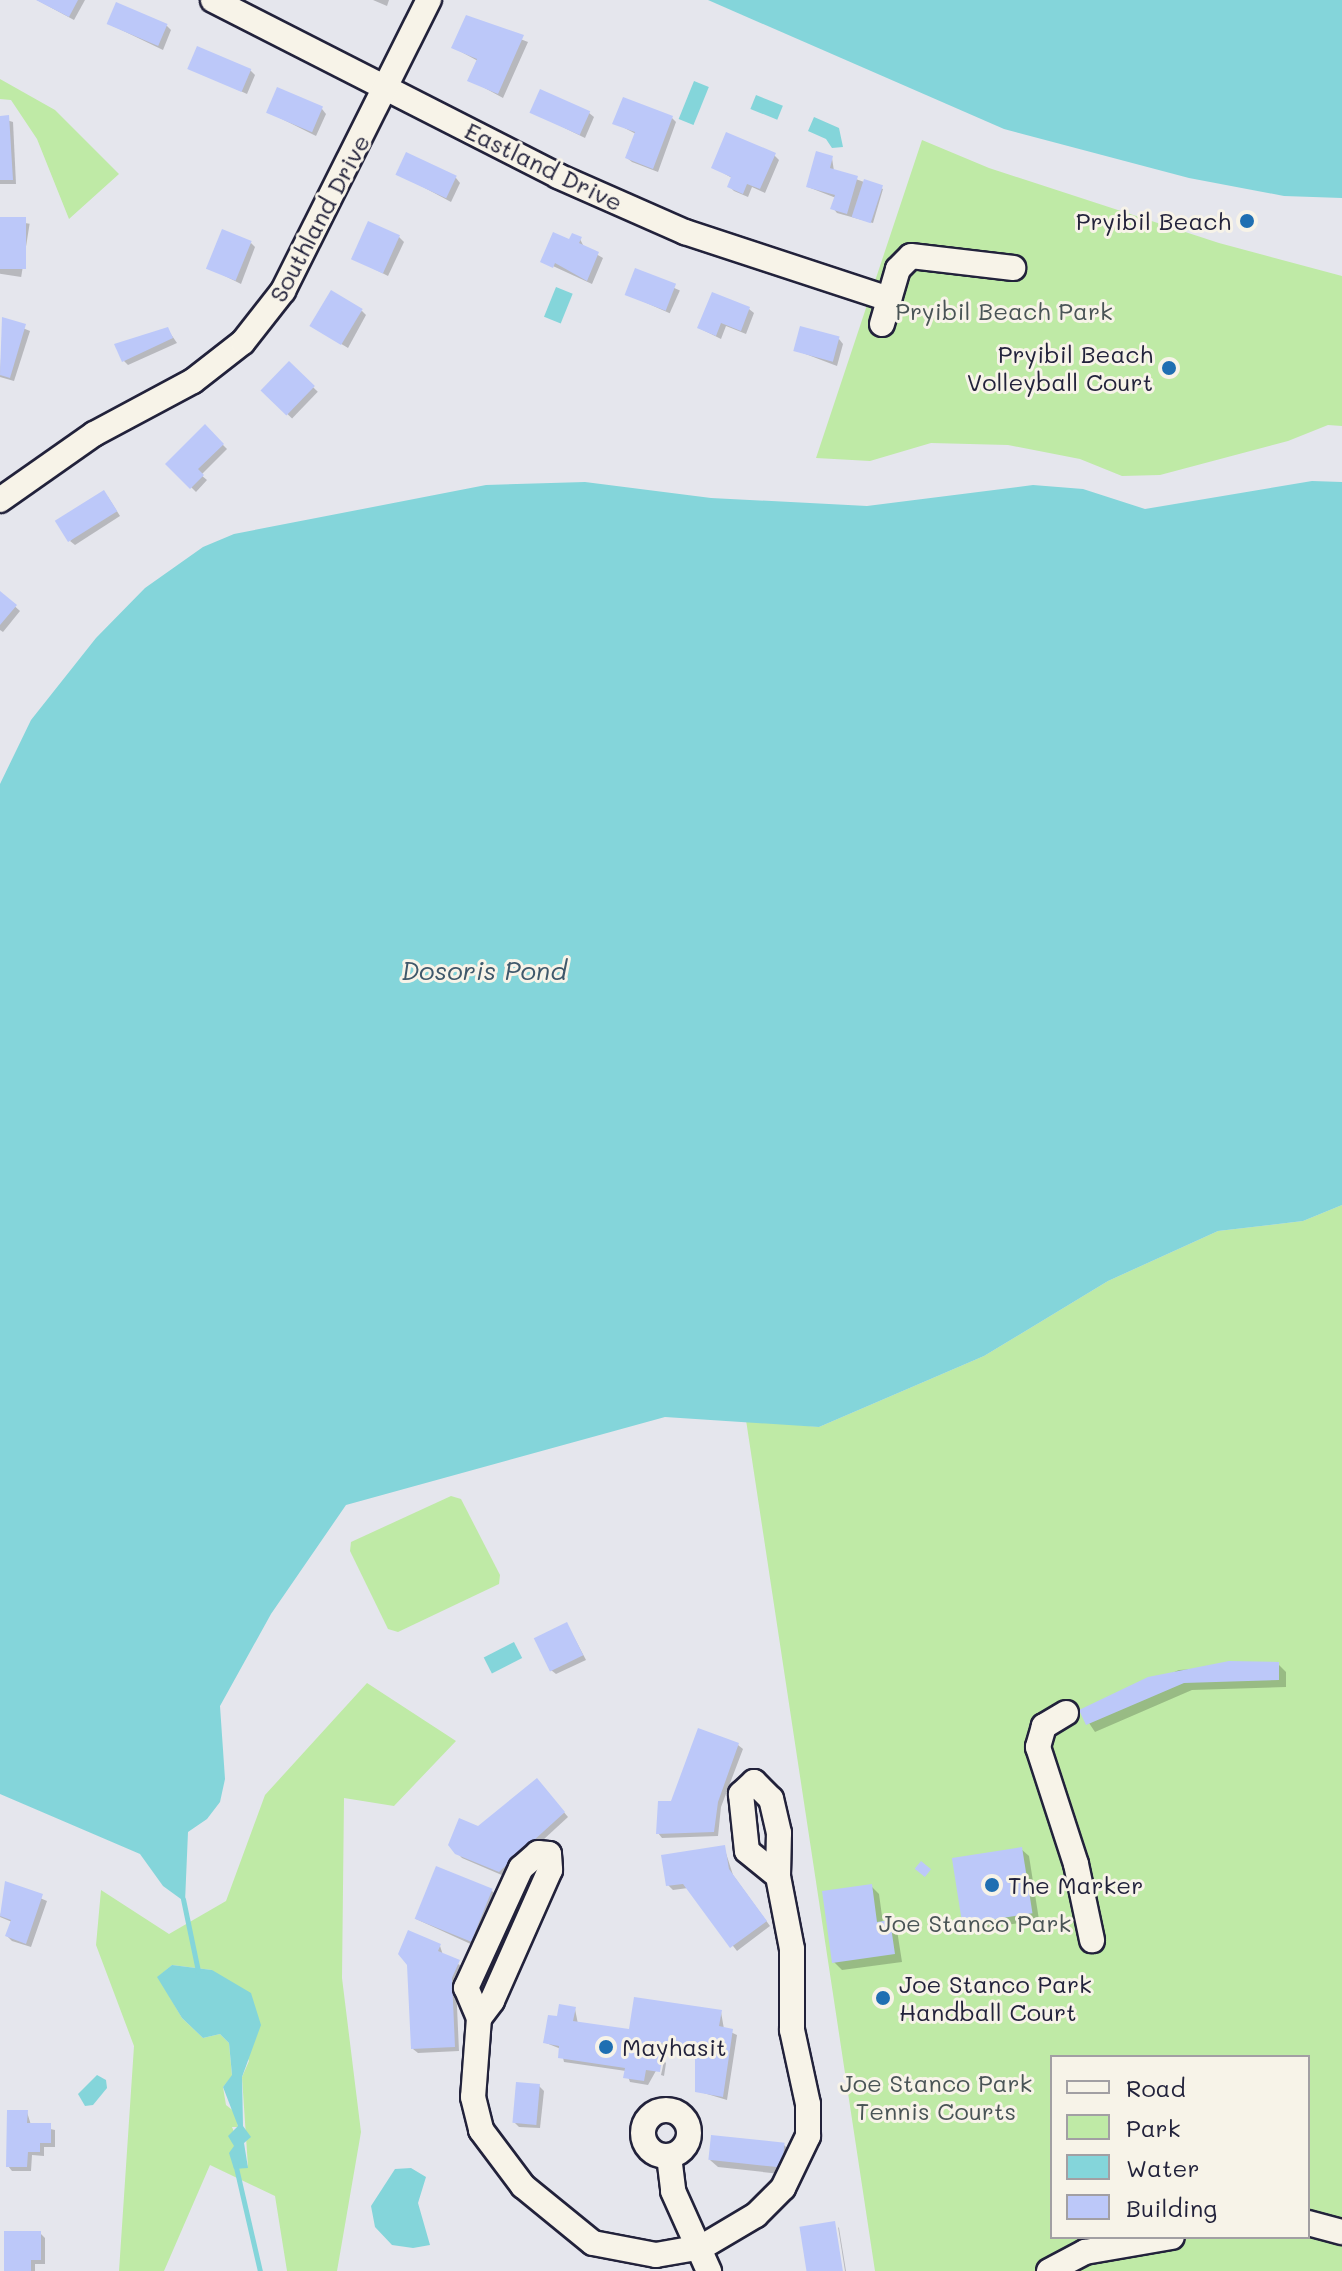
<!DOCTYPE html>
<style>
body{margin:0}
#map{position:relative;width:1342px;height:2271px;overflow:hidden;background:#e5e6ed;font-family:Mali,sans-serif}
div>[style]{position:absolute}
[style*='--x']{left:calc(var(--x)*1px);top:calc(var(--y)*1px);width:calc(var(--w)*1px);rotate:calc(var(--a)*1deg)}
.green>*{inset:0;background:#bfeaa6}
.water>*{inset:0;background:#84d5da;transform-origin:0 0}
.shadow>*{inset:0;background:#0003;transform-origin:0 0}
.stream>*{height:5px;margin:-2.5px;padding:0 2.5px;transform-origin:2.5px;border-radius:2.5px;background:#84d5da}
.building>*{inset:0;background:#bcc8f9;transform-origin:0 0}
.roads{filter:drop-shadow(2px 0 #22223b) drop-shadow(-2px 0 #22223b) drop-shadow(0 2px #22223b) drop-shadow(0 -2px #22223b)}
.minor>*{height:24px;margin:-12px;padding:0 12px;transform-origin:12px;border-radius:12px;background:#f7f3e8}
.minor>.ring{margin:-12px;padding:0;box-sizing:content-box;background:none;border:24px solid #f7f3e8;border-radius:50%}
.dots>*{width:22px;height:22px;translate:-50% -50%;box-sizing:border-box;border:4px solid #f7f3e8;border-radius:50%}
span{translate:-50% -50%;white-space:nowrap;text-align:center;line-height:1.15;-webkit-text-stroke:6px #f7f3e8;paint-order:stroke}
.street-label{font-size:24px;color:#22223b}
.poi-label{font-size:24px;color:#22223b}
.right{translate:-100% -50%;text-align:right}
.left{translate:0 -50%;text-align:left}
.park-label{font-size:24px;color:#495456}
.water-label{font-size:26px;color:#3f586b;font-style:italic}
.legend{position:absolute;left:1050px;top:2055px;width:260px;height:184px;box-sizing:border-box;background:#f7f3e8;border:2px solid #a29fa3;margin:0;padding:10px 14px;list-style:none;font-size:24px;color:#22223b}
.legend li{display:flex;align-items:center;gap:16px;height:40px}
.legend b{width:40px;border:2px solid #a29fa3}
</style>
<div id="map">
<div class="green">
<i style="clip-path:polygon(0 79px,55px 110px,119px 174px,69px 219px,37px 139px,11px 100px,0 99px)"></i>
<i style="clip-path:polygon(922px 140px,989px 168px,1219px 243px,1342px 276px,1342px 426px,1328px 425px,1288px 441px,1160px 475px,1122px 476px,1080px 459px,1008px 445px,931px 443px,870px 461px,816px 458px)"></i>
<i style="clip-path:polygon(evenodd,1342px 1205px,1342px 2271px,875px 2271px,746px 1420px,819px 1427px,984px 1356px,1108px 1281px,1218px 1231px,1303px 1221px,1342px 1205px,1052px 2057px,1308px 2057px,1308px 2237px,1052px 2237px,1052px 2057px)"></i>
<i style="clip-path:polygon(451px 1496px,461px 1499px,500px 1575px,499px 1584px,398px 1632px,388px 1629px,350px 1551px,351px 1542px)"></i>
<i style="clip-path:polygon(evenodd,367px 1683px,456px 1741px,394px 1806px,344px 1798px,342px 1978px,361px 2132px,337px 2271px,287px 2271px,275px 2196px,210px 2165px,164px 2271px,119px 2271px,134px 2046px,96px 1945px,101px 1890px,169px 1934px,226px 1901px,265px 1795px,367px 1683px,172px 1965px,212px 1970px,249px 2061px,242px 2077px,248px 2167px,232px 2127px,238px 2127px,236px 2113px,226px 2105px,223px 2087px,232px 2076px,229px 2043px,220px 2034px,203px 2038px,182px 2018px,158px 1977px,172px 1965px)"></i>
</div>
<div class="water">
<i style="clip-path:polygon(708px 0,1342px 0,1342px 198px,1284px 196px,1189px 178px,1004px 129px)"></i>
<i style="left:694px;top:81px;width:16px;height:41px;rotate:22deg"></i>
<i style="left:756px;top:95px;width:29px;height:15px;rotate:22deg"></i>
<i style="clip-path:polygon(814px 117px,839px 128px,843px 147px,832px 148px,826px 139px,808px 131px)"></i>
<i style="left:556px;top:287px;width:18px;height:32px;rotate:22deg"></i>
<i style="clip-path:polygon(1312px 481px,1342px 482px,1342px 1205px,1303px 1221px,1218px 1231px,1108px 1281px,984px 1356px,819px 1427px,665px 1417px,346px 1505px,271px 1614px,220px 1706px,225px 1779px,220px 1802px,207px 1819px,188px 1832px,185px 1902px,163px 1886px,140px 1854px,0 1794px,0 784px,31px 720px,96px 638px,145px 588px,203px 547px,234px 534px,486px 485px,585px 482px,711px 498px,867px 506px,1033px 485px,1083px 489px,1145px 509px)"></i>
<i style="left:514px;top:1642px;width:18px;height:34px;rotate:63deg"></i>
<i style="clip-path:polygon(172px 1965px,212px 1970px,251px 1993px,261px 2025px,242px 2077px,243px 2126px,251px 2137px,244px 2143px,248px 2168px,234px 2169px,229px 2153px,234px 2146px,228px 2136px,238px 2126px,223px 2087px,232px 2075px,229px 2043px,220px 2034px,203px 2038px,182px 2018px,157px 1977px)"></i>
<i style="clip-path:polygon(97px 2075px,106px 2080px,107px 2088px,93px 2105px,85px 2106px,78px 2094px)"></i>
<i style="clip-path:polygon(411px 2168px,426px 2177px,418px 2203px,430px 2245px,413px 2248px,392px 2245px,375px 2227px,371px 2206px,395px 2169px)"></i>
</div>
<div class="shadow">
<i style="clip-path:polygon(37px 0,85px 0,74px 20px)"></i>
<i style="clip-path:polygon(373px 0,389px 0,387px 6px)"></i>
<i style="clip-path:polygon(467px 18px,528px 42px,503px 98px,470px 80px,478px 61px,454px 48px)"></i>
<i style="clip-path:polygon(109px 24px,167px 26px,171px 30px,163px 50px)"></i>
<i style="clip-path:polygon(190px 68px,250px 70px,255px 75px,247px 94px)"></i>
<i style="clip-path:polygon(322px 109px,326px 114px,316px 136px,268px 112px)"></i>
<i style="clip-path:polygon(532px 112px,589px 113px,594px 117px,585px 138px)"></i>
<i style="clip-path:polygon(0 118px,13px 122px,16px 184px,0 184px)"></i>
<i style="clip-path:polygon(672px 118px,676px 122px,658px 172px,632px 162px,627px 158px,636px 134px,615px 123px)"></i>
<i style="clip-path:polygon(774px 155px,779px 160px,765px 193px,752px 187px,748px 197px,734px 191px,729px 186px,732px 178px,713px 167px)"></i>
<i style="clip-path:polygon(832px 158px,834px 171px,883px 189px,873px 223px,837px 213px,833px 208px,836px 198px,808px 187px)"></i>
<i style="clip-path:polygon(397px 173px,456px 178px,460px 183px,451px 202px)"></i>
<i style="left:0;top:219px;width:30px;height:54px;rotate:9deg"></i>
<i style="clip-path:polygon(399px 237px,404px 242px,388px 276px,353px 258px)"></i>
<i style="clip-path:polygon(580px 239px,584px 247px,603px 258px,592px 284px,542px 261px)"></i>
<i style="clip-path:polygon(251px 243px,255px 247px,241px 284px,209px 268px)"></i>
<i style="left:636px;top:271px;width:48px;height:25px;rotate:24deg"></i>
<i style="clip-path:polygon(749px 309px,754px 313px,746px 334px,726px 326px,721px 339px,699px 328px)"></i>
<i style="clip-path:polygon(362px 311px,366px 315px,348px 348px,312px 326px)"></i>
<i style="clip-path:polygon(3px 320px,30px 331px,14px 381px,0 377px)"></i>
<i style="clip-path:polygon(168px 330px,177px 343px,128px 365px,124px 361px,116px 345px)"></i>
<i style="clip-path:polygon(839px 339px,843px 344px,837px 366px,795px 350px)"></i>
<i style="left:289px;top:364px;width:40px;height:37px;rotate:44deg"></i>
<i style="clip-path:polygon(205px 427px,227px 449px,201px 475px,207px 480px,196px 492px,168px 464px)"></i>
<i style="clip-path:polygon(108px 497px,120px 516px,75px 545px,70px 541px)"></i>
<i style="clip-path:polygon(0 593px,20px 611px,3px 632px,0 630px)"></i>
<i style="clip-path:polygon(567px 1624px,586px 1660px,556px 1674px,551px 1670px)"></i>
<i style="clip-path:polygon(1278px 1664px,1286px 1672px,1286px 1687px,1192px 1690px,1095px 1732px,1081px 1711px,1179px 1670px)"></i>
<i style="clip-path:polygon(738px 1745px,743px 1749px,721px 1807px,718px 1836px,662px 1838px,658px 1833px,673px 1803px)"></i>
<i style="clip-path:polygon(541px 1785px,568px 1817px,504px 1876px,462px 1858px,450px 1845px)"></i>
<i style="clip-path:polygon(724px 1847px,733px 1875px,770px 1926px,737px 1951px,688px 1888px,673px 1890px,668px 1885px)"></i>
<i style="clip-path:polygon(1021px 1849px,1029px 1856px,1039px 1920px,972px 1930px,964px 1923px)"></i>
<i style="clip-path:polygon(7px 1884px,47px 1901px,31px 1947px,12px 1941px,7px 1936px,12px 1922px,0 1917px)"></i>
<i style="clip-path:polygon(871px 1886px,879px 1894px,883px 1923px,897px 1930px,902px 1962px,842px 1970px,834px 1962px)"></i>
<i style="clip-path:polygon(492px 1891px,497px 1896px,475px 1946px,416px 1919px)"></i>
<i style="clip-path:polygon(440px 1946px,443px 1955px,463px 1967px,456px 1984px,459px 2051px,418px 2053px,413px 2049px,409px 1965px)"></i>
<i style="clip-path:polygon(575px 2009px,578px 2024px,630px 2032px,721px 2012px,724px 2029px,737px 2035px,727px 2100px,697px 2091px,697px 2051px,657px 2045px,655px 2058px,662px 2060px,648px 2085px,630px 2082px,626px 2071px,564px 2062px,561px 2049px,546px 2043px,559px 2018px)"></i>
<i style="clip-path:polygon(664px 2061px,666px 2063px,664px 2076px,661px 2075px)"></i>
<i style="clip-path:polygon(539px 2086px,544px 2091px,540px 2128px,519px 2127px,514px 2122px)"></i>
<i style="clip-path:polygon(27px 2112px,31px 2125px,55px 2130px,55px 2147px,44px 2147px,44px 2156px,32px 2155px,31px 2171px,12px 2171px,8px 2166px)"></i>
<i style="clip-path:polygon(784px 2145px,792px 2153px,790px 2175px,718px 2167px,710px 2160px)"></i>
<i style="clip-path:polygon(838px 2227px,839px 2228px,846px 2271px,845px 2271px)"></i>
<i style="clip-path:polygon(40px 2233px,45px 2238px,45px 2264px,35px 2264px,35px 2271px,6px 2271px)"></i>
</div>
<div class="stream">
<i style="--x:183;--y:1899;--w:74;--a:78.2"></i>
<i style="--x:235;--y:2163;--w:111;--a:77"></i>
</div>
<div class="building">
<i style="clip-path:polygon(36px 0,78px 0,69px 17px)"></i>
<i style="left:116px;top:2px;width:56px;height:24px;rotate:23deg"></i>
<i style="clip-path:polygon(466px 15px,524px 35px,498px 94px,467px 81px,477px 59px,451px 48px)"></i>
<i style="left:197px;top:46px;width:59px;height:25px;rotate:23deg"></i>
<i style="left:277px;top:87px;width:50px;height:28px;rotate:23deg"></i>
<i style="left:540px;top:89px;width:55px;height:26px;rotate:24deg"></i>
<i style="clip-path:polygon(623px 97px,673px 116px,653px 169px,625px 158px,635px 132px,612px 124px)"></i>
<i style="clip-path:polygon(9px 115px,13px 180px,0 180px,0 116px)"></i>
<i style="clip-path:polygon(726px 132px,776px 153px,760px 189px,747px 184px,743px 194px,727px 187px,731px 177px,711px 168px)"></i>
<i style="clip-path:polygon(816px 151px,833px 156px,830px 168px,858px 176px,847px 214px,830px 209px,835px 195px,806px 187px)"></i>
<i style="left:406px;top:152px;width:56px;height:25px;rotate:25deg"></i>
<i style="left:864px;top:179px;width:20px;height:40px;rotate:18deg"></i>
<i style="left:0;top:217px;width:26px;height:52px"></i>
<i style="left:368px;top:221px;width:35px;height:42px;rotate:24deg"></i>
<i style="left:222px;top:229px;width:32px;height:43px;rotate:22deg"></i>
<i style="clip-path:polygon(553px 232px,569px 239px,572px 233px,582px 237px,579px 243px,599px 252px,587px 281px,555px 263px,553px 268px,540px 262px)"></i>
<i style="left:635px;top:268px;width:44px;height:29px;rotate:21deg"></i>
<i style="left:331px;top:290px;width:37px;height:42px;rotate:31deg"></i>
<i style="clip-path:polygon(712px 292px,750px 307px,741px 331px,721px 323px,716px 336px,697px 328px)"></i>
<i style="clip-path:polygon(2px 317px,26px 324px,10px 378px,0 375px)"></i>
<i style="left:800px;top:326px;width:41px;height:26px;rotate:15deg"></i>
<i style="clip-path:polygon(168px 327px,173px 338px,122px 362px,114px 344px)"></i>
<i style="left:289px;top:361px;width:36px;height:41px;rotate:44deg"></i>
<i style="clip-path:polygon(205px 424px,224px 444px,198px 469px,204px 475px,190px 489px,165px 464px)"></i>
<i style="left:104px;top:490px;width:25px;height:58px;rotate:58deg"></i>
<i style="clip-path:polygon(0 591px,17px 605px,0 625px)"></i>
<i style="left:567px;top:1622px;width:37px;height:37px;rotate:64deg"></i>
<i style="clip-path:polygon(1229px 1661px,1279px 1662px,1279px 1680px,1184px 1683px,1086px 1725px,1079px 1710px,1148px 1677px)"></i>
<i style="clip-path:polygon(698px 1728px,739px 1743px,718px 1802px,714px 1832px,656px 1834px,658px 1801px,671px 1801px)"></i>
<i style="clip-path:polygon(537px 1778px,565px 1812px,499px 1872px,455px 1854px,448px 1845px,459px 1818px,478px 1826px)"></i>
<i style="clip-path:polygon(725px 1845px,729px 1869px,767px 1921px,730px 1948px,683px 1884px,666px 1886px,661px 1855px)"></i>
<i style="left:1022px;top:1847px;width:67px;height:71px;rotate:81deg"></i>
<i style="left:921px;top:1861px;width:13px;height:10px;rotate:39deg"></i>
<i style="left:436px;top:1866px;width:61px;height:57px;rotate:22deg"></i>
<i style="clip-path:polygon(5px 1881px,43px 1894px,26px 1944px,5px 1936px,11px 1920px,0 1916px)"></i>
<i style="clip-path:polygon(872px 1884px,877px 1922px,890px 1920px,895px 1954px,832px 1963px,822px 1891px)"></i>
<i style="clip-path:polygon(408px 1930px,441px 1944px,438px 1951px,460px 1960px,452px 1978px,455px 2047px,411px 2049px,407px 1965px,398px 1954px)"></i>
<i style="clip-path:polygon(634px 1997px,722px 2010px,719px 2026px,733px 2029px,723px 2097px,695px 2092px,695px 2048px,653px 2042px,651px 2055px,662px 2057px,660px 2072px,646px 2070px,644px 2081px,623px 2078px,625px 2068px,558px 2058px,559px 2046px,543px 2043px,548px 2015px,557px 2016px,559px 2004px,576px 2007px,573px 2021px,629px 2029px)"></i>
<i style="left:516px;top:2082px;width:24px;height:41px;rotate:5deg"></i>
<i style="clip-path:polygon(7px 2110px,28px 2110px,27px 2123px,51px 2123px,51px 2143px,40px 2143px,40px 2152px,28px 2152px,27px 2167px,6px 2167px)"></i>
<i style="left:711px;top:2135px;width:74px;height:25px;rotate:6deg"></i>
<i style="left:835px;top:2221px;width:51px;height:36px;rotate:81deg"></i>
<i style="clip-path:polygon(4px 2231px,41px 2231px,41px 2260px,31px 2260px,31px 2271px,4px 2271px)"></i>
</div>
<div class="roads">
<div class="minor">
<i style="--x:213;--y:0;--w:387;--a:27"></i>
<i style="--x:558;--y:176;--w:139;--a:23.8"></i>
<i style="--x:685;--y:232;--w:215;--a:18.2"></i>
<i style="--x:882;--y:324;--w:57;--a:-73.8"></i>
<i style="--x:898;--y:269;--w:18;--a:-45"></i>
<i style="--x:911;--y:256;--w:103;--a:6.7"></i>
<i style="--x:0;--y:500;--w:115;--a:-35.1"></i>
<i style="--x:94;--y:434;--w:112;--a:-28.2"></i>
<i style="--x:193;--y:381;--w:63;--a:-38"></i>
<i style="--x:243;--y:342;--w:65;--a:-51.9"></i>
<i style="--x:283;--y:291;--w:326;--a:-63.4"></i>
<i style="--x:1066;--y:1713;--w:26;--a:149"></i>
<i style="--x:1044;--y:1726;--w:22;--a:106"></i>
<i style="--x:1038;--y:1747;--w:123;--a:72"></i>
<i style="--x:1076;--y:1864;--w:78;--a:78.1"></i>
<i style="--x:479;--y:2018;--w:33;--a:-113"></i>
<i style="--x:466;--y:1988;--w:132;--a:-65.4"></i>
<i style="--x:521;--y:1868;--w:23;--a:-41"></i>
<i style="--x:538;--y:1853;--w:11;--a:5"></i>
<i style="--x:549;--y:1854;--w:16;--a:86"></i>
<i style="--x:550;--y:1870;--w:143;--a:113.9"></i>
<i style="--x:492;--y:2001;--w:21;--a:127"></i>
<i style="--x:479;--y:2018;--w:79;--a:94.3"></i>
<i style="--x:473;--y:2097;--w:34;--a:76"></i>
<i style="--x:481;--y:2130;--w:70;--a:53.1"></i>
<i style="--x:523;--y:2186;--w:90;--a:39.2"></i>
<i style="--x:593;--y:2243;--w:64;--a:10.8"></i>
<i style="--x:656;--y:2255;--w:47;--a:-9.9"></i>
<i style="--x:702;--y:2247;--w:63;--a:-30.7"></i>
<i style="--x:756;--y:2215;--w:38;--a:-45"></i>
<i style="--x:783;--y:2188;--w:58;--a:-64.3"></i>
<i style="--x:808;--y:2136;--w:32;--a:-90"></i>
<i style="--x:808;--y:2104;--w:76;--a:-102.2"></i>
<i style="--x:792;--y:2030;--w:81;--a:-90"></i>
<i style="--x:792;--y:1949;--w:74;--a:-100.9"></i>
<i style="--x:778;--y:1876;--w:43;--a:-88.7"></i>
<i style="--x:779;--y:1833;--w:35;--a:-103"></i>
<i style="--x:771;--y:1799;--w:24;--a:-135"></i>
<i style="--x:754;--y:1782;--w:18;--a:137"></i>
<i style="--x:741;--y:1794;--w:57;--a:84"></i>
<i style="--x:747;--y:1851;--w:40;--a:39"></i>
<i class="ring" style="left:643px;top:2110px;width:22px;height:22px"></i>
<i style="--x:669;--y:2156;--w:35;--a:83"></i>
<i style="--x:673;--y:2191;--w:88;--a:65.8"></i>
<i style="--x:1308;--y:2223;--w:35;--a:15"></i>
<i style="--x:1049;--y:2271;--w:41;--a:-27.8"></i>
<i style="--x:1085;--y:2252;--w:88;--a:-9.8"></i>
</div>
</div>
<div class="dots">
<i style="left:1247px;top:221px;background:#1f6fb2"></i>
<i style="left:1169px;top:368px;background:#1f6fb2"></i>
<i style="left:992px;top:1885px;background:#1f6fb2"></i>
<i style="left:883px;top:1998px;background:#1f6fb2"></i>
<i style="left:606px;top:2047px;background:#1f6fb2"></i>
</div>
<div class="street-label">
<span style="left:544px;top:166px;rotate:26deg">Eastland Drive</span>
<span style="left:319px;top:218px;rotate:-62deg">Southland Drive</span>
</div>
<div class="poi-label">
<span class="right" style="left:1231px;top:221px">Pryibil Beach</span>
<span class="right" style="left:1153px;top:368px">Pryibil Beach<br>Volleyball Court</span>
<span class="left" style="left:1008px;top:1885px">The Marker</span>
<span class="left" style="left:899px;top:1998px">Joe Stanco Park<br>Handball Court</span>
<span class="left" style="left:622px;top:2047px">Mayhasit</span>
</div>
<div class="park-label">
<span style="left:1004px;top:311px">Pryibil Beach Park</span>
<span style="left:975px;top:1923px">Joe Stanco Park</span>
<span style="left:936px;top:2097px">Joe Stanco Park<br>Tennis Courts</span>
</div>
<div class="water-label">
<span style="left:484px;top:971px">Dosoris Pond</span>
</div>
<ul class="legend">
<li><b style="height:10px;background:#f7f3e8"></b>Road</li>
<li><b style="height:22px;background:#bfeaa6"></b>Park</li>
<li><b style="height:22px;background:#84d5da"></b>Water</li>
<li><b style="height:22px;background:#bcc8f9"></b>Building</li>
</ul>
</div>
